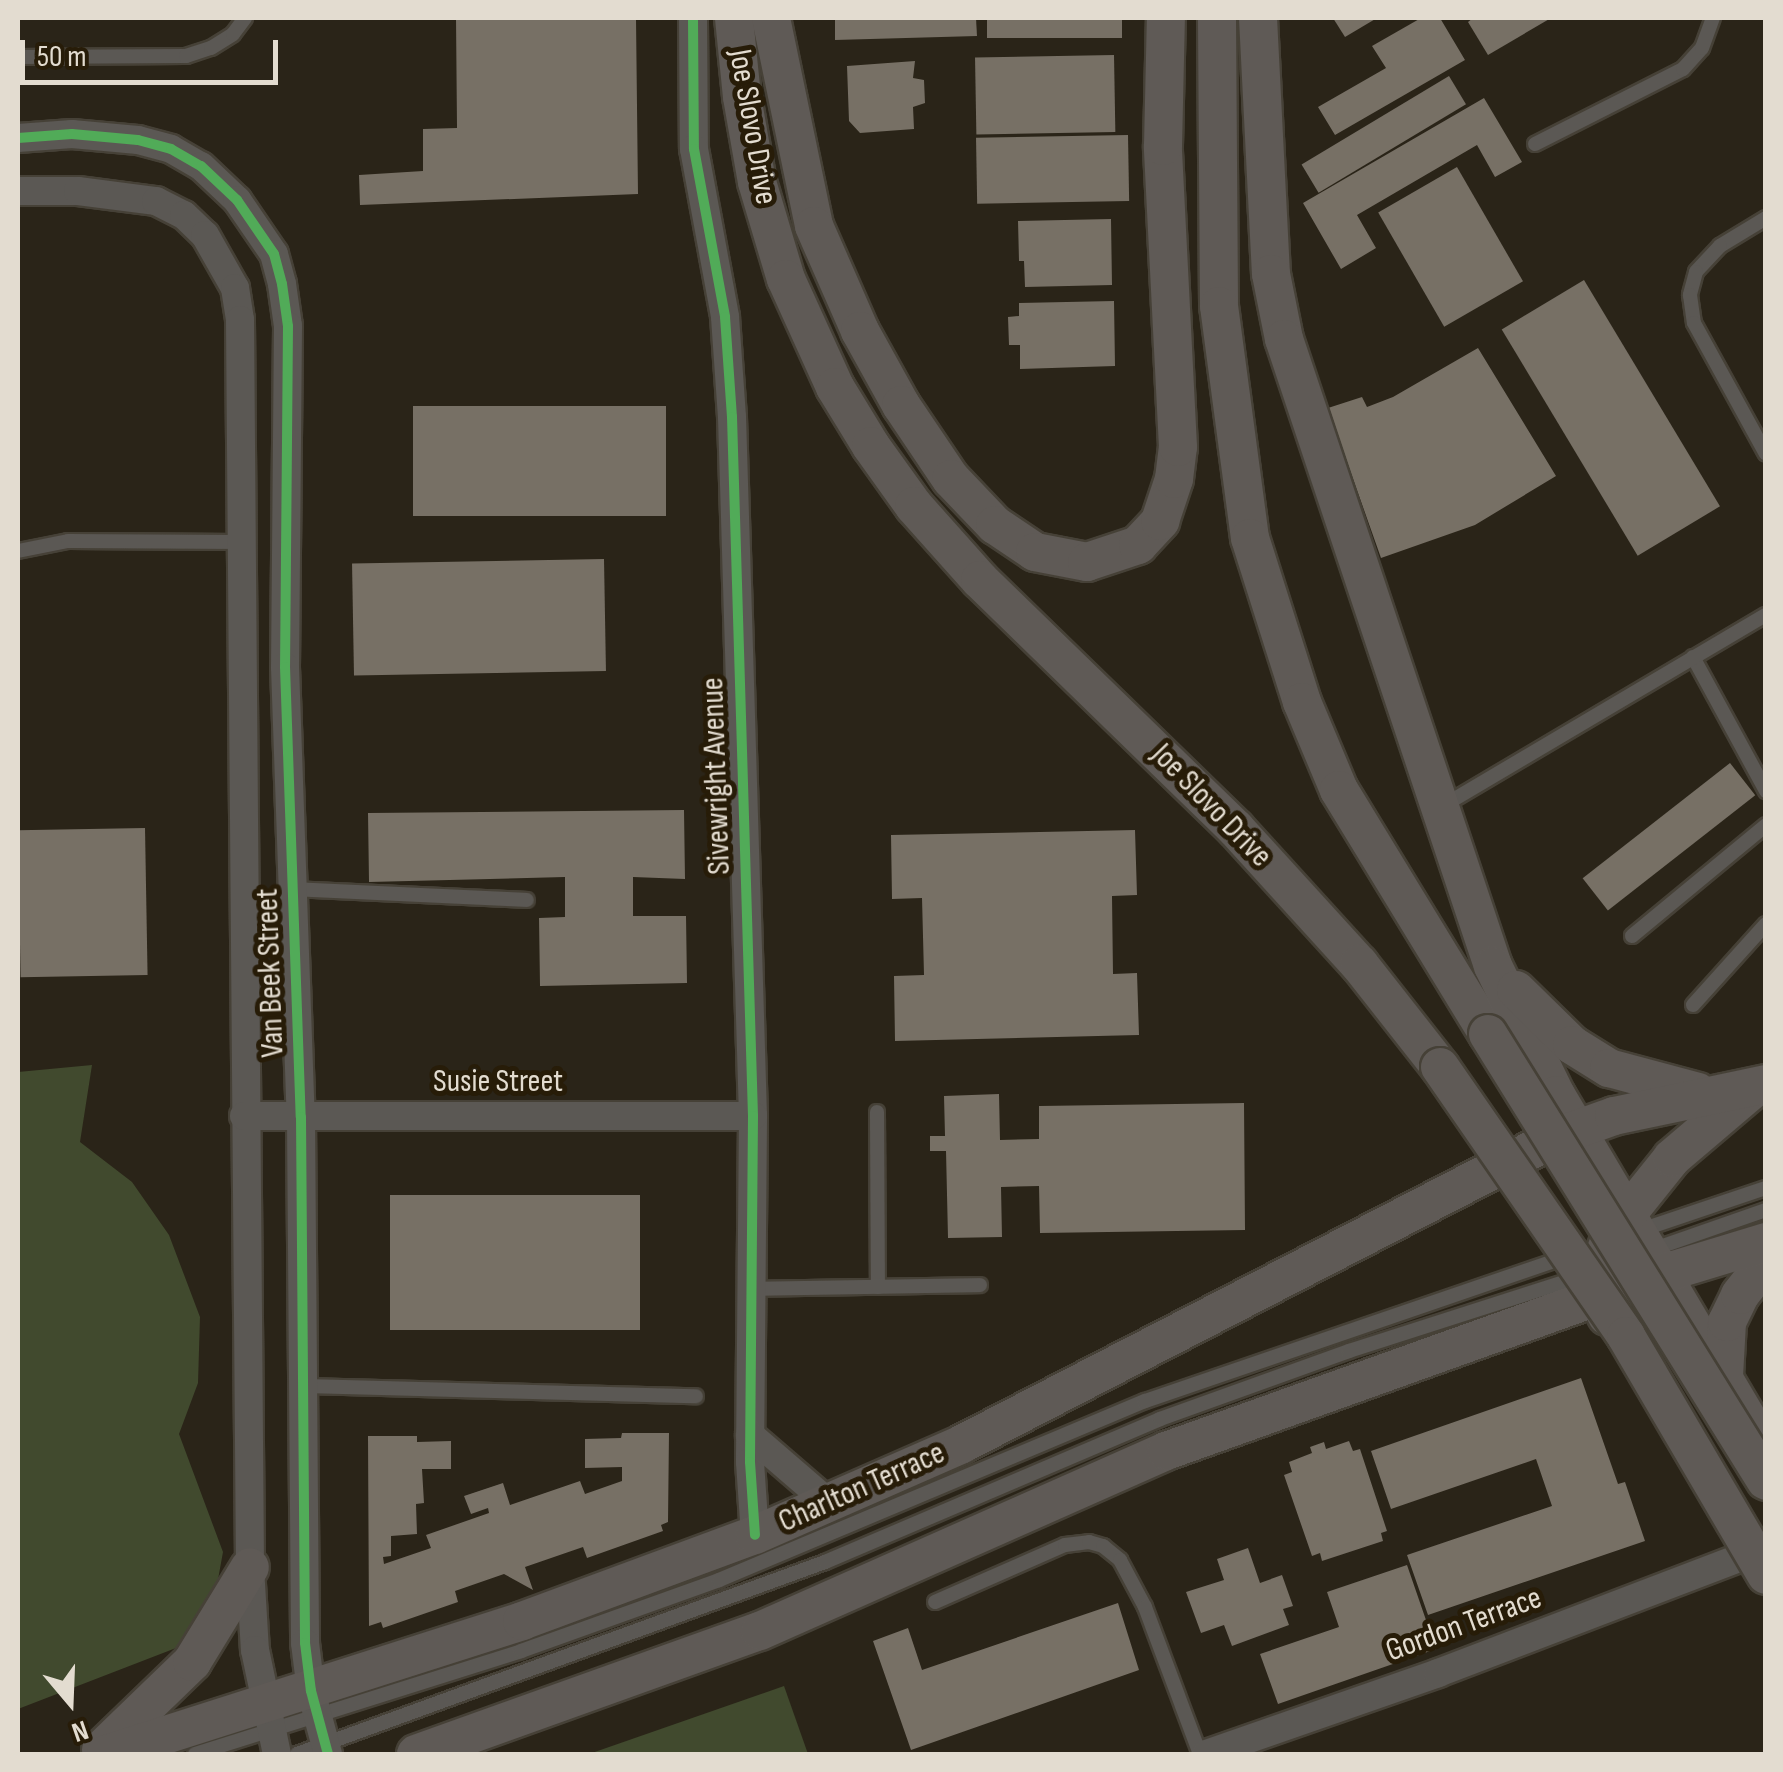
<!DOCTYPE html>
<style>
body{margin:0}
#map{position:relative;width:1783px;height:1772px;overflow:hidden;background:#2a2418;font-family:"Sofia Sans Condensed",sans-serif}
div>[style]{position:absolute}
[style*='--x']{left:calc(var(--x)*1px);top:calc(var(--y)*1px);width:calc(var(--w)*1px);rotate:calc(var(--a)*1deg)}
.green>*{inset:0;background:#414a2e}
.building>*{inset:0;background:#777065;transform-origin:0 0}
.roads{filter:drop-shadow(2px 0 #464137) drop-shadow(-2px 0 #464137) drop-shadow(0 2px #464137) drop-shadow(0 -2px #464137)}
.service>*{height:14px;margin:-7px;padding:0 7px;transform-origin:7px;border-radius:7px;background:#5b5854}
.minor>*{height:28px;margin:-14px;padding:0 14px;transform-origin:14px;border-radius:14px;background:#5b5854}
.secondary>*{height:38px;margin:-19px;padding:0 19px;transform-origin:19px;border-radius:19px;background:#5f5a56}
.bridges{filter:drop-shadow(2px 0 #464137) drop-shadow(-2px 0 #464137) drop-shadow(0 2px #464137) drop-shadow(0 -2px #464137)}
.secondary-bridge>*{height:38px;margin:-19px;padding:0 19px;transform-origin:19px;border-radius:19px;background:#5f5a56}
.cycleway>*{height:10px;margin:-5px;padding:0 5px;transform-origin:5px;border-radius:5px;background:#51ab58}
span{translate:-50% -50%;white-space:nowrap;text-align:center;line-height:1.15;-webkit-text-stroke:10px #271c08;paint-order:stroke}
.street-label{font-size:32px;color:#e3dcd0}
.frame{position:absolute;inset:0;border:20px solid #e3dcd0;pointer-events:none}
.north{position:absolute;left:20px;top:1652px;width:100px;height:100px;-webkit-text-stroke:8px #271c08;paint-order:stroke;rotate:161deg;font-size:28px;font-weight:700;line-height:40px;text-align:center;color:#e3dcd0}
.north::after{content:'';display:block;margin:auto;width:35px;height:45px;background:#e3dcd0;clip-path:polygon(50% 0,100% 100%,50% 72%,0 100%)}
.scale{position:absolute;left:20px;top:40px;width:258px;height:45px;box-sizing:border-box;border:5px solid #e3dcd0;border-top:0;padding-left:12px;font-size:30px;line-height:35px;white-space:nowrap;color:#e3dcd0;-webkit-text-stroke:8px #271c08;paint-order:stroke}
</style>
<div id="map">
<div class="green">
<i style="clip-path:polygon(92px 1065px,80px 1142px,132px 1182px,169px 1235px,200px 1317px,198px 1383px,179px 1434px,223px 1552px,215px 1596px,176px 1648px,18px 1709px,18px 1072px)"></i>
<i style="clip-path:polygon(784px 1686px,808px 1754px,589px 1754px)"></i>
</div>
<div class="building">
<i style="clip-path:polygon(456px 18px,636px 18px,638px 194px,360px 205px,359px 175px,423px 171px,423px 129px,457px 128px)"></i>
<i style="clip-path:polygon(835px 18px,976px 18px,977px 36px,835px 40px)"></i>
<i style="left:987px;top:18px;width:135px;height:20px"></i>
<i style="clip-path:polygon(1333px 18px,1377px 18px,1345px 37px)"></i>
<i style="clip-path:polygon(1421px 18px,1440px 18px,1465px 60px,1335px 135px,1318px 107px,1386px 68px,1372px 46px)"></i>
<i style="clip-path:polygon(1473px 18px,1551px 18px,1488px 55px,1468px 22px)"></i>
<i style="left:1114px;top:55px;width:77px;height:139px;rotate:89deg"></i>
<i style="clip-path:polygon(915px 61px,913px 78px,924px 80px,925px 103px,913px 107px,914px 129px,860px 133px,849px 121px,847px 66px)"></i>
<i style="left:1449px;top:76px;width:33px;height:172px;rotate:59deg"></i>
<i style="clip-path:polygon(1484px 98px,1522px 162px,1495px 177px,1477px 145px,1357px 215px,1376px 248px,1341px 269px,1303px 203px)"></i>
<i style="left:1128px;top:135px;width:66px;height:152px;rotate:89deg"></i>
<i style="left:1457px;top:167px;width:132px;height:91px;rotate:60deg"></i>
<i style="clip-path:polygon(1111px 219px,1112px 285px,1025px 287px,1024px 261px,1019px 261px,1018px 221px)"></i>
<i style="left:1584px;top:280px;width:264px;height:96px;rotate:59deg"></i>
<i style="clip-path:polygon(1114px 301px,1115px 366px,1020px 369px,1020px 345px,1009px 345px,1008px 317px,1019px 316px,1019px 303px)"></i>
<i style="clip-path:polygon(1478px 348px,1556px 476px,1475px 525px,1381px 558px,1328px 408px,1362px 397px,1367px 407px,1393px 397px)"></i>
<i style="left:666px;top:406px;width:110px;height:253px;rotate:90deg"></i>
<i style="left:604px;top:559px;width:112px;height:252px;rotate:89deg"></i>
<i style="left:1730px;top:763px;width:41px;height:187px;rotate:52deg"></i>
<i style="clip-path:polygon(684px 810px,685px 879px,633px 877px,633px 916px,686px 916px,687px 983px,540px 986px,539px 918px,565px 917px,565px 877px,369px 882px,368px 813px)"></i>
<i style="left:145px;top:828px;width:147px;height:127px;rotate:89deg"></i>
<i style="clip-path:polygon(1135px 830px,1137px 895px,1112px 896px,1113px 974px,1137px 973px,1139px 1035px,895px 1041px,894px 976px,924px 975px,922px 898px,892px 899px,891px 835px)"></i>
<i style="clip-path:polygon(999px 1094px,1000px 1140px,1039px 1139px,1039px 1106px,1244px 1103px,1245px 1230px,1040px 1233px,1039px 1186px,1001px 1187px,1002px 1237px,948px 1238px,946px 1151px,930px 1151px,930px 1136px,945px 1136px,944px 1096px)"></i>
<i style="left:640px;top:1195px;width:135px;height:250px;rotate:90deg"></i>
<i style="clip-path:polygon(1581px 1378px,1618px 1484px,1625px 1482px,1645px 1541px,1428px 1615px,1407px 1555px,1552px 1506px,1536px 1459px,1391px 1509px,1371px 1451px)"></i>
<i style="clip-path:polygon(622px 1433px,669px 1433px,668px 1522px,661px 1525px,663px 1531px,587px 1558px,583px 1547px,525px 1567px,533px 1590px,504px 1574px,455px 1591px,458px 1602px,383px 1628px,381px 1622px,369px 1626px,368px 1436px,417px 1436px,417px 1442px,451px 1441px,451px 1469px,422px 1469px,424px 1503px,416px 1504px,417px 1534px,391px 1536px,391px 1556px,383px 1557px,384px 1564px,431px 1548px,426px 1535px,489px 1513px,488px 1508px,471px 1514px,464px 1496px,503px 1483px,510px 1505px,580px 1481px,585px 1494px,622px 1481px,622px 1467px,585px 1468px,585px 1439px,621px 1438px)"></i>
<i style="clip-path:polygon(1349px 1441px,1353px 1451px,1360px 1449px,1387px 1531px,1381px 1533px,1383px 1541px,1322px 1561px,1320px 1553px,1312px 1556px,1284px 1475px,1292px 1472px,1289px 1462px,1312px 1453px,1310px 1447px,1324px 1442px,1326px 1449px)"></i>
<i style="clip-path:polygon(1248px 1548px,1260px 1583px,1282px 1575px,1293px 1606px,1283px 1609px,1289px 1625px,1232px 1646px,1224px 1625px,1201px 1633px,1186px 1592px,1224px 1580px,1217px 1559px)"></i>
<i style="clip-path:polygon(1407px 1565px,1436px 1649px,1278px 1704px,1260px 1654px,1339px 1627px,1327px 1592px)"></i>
<i style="clip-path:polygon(1118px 1603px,1139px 1670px,911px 1750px,873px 1641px,908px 1628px,922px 1670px)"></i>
</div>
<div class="roads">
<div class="service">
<i style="--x:18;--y:57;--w:168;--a:-0.3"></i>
<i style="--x:186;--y:56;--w:26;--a:-18"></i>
<i style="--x:211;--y:48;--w:26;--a:-32"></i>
<i style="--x:233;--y:34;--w:20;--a:-53"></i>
<i style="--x:1535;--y:144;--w:166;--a:-26.9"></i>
<i style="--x:1683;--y:69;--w:28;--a:-48"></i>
<i style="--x:1702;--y:48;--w:32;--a:-70"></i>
<i style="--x:1766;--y:218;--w:54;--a:148.7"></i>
<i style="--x:1720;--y:246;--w:35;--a:133"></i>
<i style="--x:1696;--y:272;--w:24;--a:105"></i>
<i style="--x:1690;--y:295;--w:28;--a:82"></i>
<i style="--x:1694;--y:323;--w:149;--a:61.2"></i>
<i style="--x:18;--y:551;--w:51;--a:-11.3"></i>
<i style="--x:68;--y:541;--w:172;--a:0.3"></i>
<i style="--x:1693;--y:657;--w:153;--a:61.4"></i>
<i style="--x:1441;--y:807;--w:377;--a:-30.6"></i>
<i style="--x:293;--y:889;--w:234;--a:2.7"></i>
<i style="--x:1632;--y:936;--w:174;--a:-39.6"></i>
<i style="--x:1693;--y:1005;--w:109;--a:-48"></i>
<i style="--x:877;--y:1112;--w:175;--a:89.7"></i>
<i style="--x:1638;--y:1231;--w:135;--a:-18.6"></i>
<i style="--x:1651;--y:1250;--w:122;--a:-19.2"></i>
<i style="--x:751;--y:1289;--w:229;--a:-1"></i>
<i style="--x:303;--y:1386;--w:393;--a:1.5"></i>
<i style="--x:935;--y:1602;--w:142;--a:-23.7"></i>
<i style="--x:1065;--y:1545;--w:24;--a:-7"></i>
<i style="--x:1089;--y:1542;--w:15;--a:16"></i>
<i style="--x:1103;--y:1546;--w:22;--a:39"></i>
<i style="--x:1120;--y:1560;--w:53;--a:62"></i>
<i style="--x:1145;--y:1607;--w:157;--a:69.5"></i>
<i style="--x:195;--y:1754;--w:342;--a:-17.5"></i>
<i style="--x:521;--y:1651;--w:210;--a:-19.7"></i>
<i style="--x:719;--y:1580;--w:462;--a:-22.8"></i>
<i style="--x:1145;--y:1401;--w:445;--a:-18.9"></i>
<i style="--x:297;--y:1754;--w:562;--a:-19.98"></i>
<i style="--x:825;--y:1562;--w:364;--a:-23.1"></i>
<i style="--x:1160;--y:1419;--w:201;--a:-19.8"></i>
<i style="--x:1349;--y:1351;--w:242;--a:-17.8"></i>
</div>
<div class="minor">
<i style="--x:693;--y:18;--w:131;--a:89.6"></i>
<i style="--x:694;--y:149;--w:171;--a:79.5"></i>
<i style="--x:725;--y:317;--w:100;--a:86"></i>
<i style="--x:732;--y:417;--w:699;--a:88.28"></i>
<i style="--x:753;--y:1116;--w:346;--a:90.5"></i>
<i style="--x:750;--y:1462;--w:73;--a:86.1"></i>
<i style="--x:18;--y:138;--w:54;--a:-4.2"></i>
<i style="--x:72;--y:134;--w:66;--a:5.2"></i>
<i style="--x:138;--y:140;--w:34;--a:15"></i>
<i style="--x:171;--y:149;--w:34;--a:30"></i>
<i style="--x:201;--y:166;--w:50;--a:43.4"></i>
<i style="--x:237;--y:200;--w:65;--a:55.6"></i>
<i style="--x:274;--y:254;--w:31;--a:75"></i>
<i style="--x:282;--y:284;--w:42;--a:81.9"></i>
<i style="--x:288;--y:326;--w:341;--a:90.5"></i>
<i style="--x:285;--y:667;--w:450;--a:88"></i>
<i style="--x:301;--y:1117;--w:526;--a:89.56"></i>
<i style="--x:305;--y:1643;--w:48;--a:82.9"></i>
<i style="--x:311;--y:1691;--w:65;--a:74.9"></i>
<i style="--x:18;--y:191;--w:60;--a:0"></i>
<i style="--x:78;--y:191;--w:79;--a:7.3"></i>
<i style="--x:156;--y:201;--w:31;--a:27"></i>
<i style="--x:184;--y:215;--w:29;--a:44"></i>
<i style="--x:205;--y:235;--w:61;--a:60.5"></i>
<i style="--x:235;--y:288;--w:32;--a:81"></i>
<i style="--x:240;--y:320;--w:1247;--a:89.54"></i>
<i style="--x:250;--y:1567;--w:83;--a:86.6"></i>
<i style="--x:255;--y:1650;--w:106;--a:78.1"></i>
<i style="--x:244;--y:1116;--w:509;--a:0"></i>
<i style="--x:750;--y:1435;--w:106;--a:40.8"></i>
<i style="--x:1206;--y:1754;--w:246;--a:-19.2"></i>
<i style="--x:1438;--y:1673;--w:328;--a:-20.9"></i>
</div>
<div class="secondary">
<i style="--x:734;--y:18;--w:79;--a:84.2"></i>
<i style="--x:742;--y:97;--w:86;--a:80"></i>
<i style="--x:757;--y:182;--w:101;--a:73.4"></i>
<i style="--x:786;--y:279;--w:119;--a:65.6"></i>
<i style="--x:835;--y:387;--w:69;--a:58.6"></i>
<i style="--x:871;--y:446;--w:74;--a:54.4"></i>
<i style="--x:914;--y:506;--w:99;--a:48.3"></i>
<i style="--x:980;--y:580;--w:357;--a:44.2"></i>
<i style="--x:1236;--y:829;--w:183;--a:47.7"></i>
<i style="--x:1359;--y:964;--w:131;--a:51.8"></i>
<i style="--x:771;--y:18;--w:212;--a:78.3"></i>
<i style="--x:814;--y:226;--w:115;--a:66.3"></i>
<i style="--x:860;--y:331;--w:85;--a:61"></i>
<i style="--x:901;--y:405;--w:89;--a:56"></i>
<i style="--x:951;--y:479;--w:64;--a:46.3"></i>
<i style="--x:995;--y:525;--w:48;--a:34"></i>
<i style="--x:1035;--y:552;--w:53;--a:10.9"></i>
<i style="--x:1087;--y:562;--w:54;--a:-18.4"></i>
<i style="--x:1138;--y:545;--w:33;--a:-47"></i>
<i style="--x:1160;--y:521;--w:44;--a:-71.6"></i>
<i style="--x:1174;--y:479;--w:32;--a:-83"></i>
<i style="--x:1178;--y:447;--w:301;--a:-92.9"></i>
<i style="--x:1163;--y:146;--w:128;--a:-88.7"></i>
<i style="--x:1217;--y:18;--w:288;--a:89.6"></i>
<i style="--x:1219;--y:306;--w:234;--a:82.4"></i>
<i style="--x:1250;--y:538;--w:172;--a:72.4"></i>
<i style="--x:1302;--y:702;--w:95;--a:67.2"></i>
<i style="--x:1339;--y:790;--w:286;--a:58.6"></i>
<i style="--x:1258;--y:18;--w:256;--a:87.1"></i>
<i style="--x:1271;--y:274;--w:66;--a:78.7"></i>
<i style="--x:1284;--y:339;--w:661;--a:71.57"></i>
<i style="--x:1493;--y:966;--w:144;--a:64"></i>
<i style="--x:1556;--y:1095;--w:404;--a:59.4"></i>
<i style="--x:1516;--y:990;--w:78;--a:44.5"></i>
<i style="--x:1572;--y:1045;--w:44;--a:31.9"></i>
<i style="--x:1609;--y:1068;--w:92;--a:15.1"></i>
<i style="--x:1607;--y:1316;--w:21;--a:-118"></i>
<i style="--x:1597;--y:1297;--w:39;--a:-81"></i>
<i style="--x:1603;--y:1258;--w:27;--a:-70"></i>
<i style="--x:1612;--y:1233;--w:96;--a:-51.3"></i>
<i style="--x:1672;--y:1158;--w:106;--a:-40.4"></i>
<i style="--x:1724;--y:1376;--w:54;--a:-86.8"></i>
<i style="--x:1727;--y:1322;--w:30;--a:-64"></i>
<i style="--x:1740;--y:1295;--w:42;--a:-51.8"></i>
<i style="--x:101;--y:1750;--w:127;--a:-44"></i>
<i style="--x:192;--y:1662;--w:111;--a:-58.6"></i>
<i style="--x:106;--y:1754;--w:437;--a:-17.7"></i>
<i style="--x:522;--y:1621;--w:248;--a:-20.3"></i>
<i style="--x:755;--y:1535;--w:226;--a:-23.7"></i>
<i style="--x:962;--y:1444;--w:674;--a:-27.29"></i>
<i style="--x:1561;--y:1135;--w:56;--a:-19.7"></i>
<i style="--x:1614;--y:1116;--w:155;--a:-11.9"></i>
<i style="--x:416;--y:1754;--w:365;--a:-19.7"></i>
<i style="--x:760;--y:1631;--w:444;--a:-23.9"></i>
<i style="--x:1166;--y:1451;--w:526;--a:-19.68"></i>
<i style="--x:1661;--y:1274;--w:110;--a:-16.9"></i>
</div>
</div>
<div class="bridges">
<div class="secondary-bridge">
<i style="--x:1488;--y:1034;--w:526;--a:58.12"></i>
<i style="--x:1440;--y:1067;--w:327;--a:55.3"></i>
<i style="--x:1626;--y:1336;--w:277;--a:59.6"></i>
</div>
</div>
<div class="cycleway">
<i style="--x:693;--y:18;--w:131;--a:89.6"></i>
<i style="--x:694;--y:149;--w:171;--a:79.5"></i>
<i style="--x:725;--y:317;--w:100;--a:86"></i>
<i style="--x:732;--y:417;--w:699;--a:88.28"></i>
<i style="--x:753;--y:1116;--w:346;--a:90.5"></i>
<i style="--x:750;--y:1462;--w:73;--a:86.1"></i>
<i style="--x:18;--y:138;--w:54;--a:-4.2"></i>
<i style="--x:72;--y:134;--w:66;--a:5.2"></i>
<i style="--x:138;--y:140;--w:34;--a:15"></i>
<i style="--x:171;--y:149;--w:34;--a:30"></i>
<i style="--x:201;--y:166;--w:50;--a:43.4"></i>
<i style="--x:237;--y:200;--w:65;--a:55.6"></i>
<i style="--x:274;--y:254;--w:31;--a:75"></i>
<i style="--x:282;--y:284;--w:42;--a:81.9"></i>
<i style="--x:288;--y:326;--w:341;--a:90.5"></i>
<i style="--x:285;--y:667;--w:450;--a:88"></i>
<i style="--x:301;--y:1117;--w:526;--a:89.56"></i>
<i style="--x:305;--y:1643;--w:48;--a:82.9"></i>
<i style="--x:311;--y:1691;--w:65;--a:74.9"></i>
</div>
<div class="street-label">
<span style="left:752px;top:127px;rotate:80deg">Joe Slovo Drive</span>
<span style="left:717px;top:776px;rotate:-92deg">Sivewright Avenue</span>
<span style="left:1211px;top:806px;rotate:46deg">Joe Slovo Drive</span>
<span style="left:271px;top:973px;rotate:-92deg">Van Beek Street</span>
<span style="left:498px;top:1082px">Susie Street</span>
<span style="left:862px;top:1488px;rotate:-24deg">Charlton Terrace</span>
<span style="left:1464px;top:1625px;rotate:-20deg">Gordon Terrace</span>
</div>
<div class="frame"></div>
<div class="north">N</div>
<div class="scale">50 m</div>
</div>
